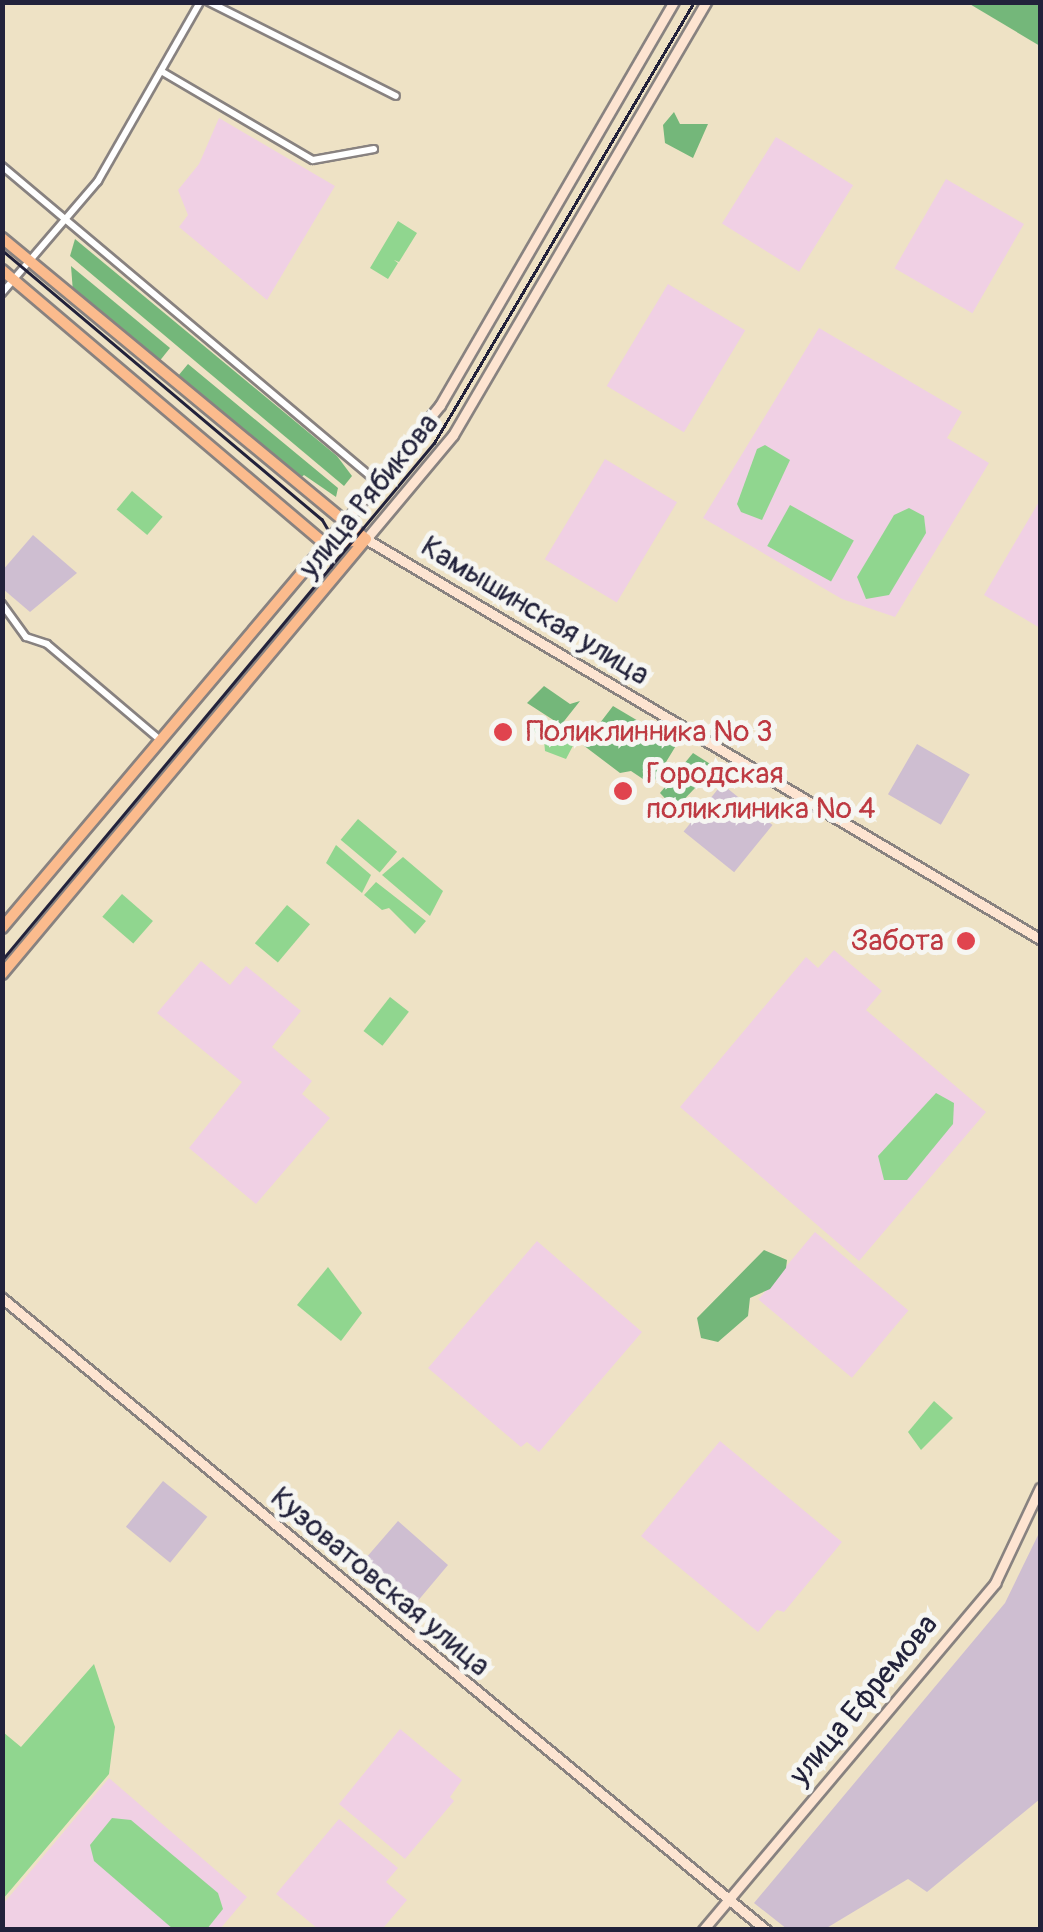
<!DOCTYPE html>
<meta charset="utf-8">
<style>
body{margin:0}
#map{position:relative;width:1043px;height:1932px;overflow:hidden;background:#eee2c5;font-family:Pangolin,sans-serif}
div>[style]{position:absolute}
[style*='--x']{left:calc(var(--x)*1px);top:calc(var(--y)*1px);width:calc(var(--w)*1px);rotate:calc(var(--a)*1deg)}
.built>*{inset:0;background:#f0d0e4;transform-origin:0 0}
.industrial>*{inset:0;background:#cebed1;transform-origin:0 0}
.green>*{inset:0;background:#90d68f;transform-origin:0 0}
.forest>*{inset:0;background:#74b77a}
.roads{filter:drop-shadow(2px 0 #888280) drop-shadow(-2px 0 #888280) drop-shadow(0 2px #888280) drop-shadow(0 -2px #888280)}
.street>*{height:6px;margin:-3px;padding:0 3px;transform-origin:3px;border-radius:3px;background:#fff}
.secondary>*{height:9px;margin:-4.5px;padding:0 4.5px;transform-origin:4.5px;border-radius:4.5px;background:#fde4d1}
.primary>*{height:10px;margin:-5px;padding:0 5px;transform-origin:5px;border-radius:5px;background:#fbbb8d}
.tram>*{height:2.5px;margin:-1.25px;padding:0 1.25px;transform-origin:1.25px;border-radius:1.25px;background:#22223b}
.dots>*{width:28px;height:28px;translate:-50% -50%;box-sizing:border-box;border:5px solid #f6f6f2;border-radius:50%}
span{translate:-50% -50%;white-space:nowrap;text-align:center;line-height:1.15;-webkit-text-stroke:10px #f6f6f2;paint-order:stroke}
.street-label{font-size:30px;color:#22223b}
.health-label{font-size:30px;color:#be3a42}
.left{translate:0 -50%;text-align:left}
.right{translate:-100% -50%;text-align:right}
.frame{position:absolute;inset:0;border:5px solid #22223b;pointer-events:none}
</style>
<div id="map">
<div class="built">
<i style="clip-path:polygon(219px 118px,335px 186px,267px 300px,179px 227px,188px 215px,178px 190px,199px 164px)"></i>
<i style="left:776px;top:137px;width:91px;height:102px;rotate:32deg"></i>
<i style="left:946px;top:179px;width:90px;height:103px;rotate:30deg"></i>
<i style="left:668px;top:284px;width:90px;height:119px;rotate:31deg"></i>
<i style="clip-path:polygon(819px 328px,962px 412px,947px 438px,989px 463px,895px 617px,842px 599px,703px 518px)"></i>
<i style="left:605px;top:459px;width:84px;height:117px;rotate:31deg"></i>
<i style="clip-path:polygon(1040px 500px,1040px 628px,984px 595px)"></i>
<i style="clip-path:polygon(834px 950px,882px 991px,866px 1010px,986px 1112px,859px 1261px,680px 1107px,806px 957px,818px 968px)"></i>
<i style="clip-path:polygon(201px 961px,230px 985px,246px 966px,301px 1011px,272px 1047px,312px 1081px,302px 1094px,330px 1118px,256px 1204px,189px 1148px,242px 1082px,157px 1013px)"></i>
<i style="left:815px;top:1232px;width:122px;height:88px;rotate:40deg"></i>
<i style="clip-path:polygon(537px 1241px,642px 1332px,539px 1452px,527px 1442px,521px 1447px,428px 1368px)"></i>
<i style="clip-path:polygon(720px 1441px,842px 1542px,784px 1612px,777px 1610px,758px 1632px,641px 1536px)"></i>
<i style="clip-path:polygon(400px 1729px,462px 1780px,450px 1797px,454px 1801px,405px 1859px,339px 1804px)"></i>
<i style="clip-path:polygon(109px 1778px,247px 1897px,220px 1929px,3px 1930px,3px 1904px)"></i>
<i style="clip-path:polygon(339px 1819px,398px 1868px,386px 1882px,407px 1900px,384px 1927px,318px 1929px,276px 1894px)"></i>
</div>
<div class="industrial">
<i style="clip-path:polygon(33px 535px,77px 573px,30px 612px,3px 589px,2px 571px)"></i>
<i style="left:917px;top:744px;width:61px;height:58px;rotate:30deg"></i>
<i style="left:722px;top:784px;width:65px;height:61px;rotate:39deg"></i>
<i style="left:163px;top:1481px;width:57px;height:59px;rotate:39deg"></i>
<i style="clip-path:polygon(398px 1521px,448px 1565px,411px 1609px,400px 1600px,396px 1605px,362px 1577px,359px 1566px)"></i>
<i style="clip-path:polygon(1040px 1531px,1040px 1799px,927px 1892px,908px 1879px,825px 1929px,787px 1929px,754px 1903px,1005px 1603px)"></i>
</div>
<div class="green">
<i style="clip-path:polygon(398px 221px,417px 233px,399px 262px,394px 260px,398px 263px,388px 279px,370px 268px)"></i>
<i style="clip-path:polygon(765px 445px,790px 460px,762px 520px,741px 512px,737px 504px,757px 449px)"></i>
<i style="left:132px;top:491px;width:40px;height:24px;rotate:40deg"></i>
<i style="left:790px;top:505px;width:73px;height:47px;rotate:29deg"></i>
<i style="clip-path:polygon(909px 508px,924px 516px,926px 533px,889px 595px,866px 599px,857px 577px,894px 515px)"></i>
<i style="clip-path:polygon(542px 718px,576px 740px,566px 759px,545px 751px,544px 740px,532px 730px)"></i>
<i style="left:358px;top:819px;width:51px;height:27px;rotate:40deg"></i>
<i style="clip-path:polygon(336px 845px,371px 875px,362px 893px,326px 863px)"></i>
<i style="clip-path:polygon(403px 857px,443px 891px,430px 916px,382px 875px)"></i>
<i style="clip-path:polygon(376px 882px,426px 921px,415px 934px,389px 908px,382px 910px,364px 895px)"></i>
<i style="left:122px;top:894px;width:41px;height:30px;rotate:41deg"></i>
<i style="left:287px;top:905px;width:30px;height:50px;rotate:40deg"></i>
<i style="left:390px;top:997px;width:24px;height:43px;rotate:38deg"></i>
<i style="clip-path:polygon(936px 1093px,954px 1103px,953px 1124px,907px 1180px,884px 1180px,878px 1156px)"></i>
<i style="clip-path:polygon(328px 1267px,362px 1313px,341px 1341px,297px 1305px)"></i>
<i style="clip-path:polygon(934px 1401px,953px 1418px,921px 1450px,908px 1432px)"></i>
<i style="clip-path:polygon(94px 1664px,115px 1727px,109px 1774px,3px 1899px,3px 1732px,21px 1747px)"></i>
<i style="clip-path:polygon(112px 1818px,131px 1820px,218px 1893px,223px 1909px,207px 1929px,173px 1929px,94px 1861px,90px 1845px)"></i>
</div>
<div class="forest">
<i style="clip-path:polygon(968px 3px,1040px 3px,1040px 46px)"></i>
<i style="clip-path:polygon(674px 112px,680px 124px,708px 124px,693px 158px,665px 143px,663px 125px)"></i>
<i style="clip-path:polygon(75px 239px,337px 456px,352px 476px,344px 486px,70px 256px)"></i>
<i style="clip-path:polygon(71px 266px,170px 348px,158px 363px,73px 292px)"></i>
<i style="clip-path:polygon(188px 364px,338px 488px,336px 497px,304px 475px,299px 479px,178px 376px)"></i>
<i style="clip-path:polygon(544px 686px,570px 704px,580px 701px,561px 725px,527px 703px)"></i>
<i style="clip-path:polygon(613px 706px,677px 744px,652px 785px,631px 771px,620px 773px,583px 745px)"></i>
<i style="clip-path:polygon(693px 753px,715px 767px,675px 809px,660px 793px)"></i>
<i style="clip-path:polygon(764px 1250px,787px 1260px,786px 1268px,770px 1289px,750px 1298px,748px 1316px,718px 1342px,701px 1338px,697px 1318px)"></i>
</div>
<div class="roads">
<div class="street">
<i style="--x:209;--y:2;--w:209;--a:26.7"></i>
<i style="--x:161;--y:71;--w:176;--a:30.4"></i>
<i style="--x:313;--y:160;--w:62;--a:-10.2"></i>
<i style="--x:2;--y:166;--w:490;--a:40.1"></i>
<i style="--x:2;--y:293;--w:148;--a:-49.4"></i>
<i style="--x:98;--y:181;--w:206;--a:-60.3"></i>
<i style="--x:2;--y:604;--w:41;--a:54"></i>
<i style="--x:26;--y:637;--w:22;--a:18"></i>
<i style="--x:47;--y:644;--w:148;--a:40.3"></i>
</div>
<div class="secondary">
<i style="--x:706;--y:2;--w:501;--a:120.3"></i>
<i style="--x:453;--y:435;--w:136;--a:129.9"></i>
<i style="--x:366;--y:539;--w:784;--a:30.69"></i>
<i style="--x:345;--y:522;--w:151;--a:-50.9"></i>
<i style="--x:440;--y:405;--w:466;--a:-59.9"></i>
<i style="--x:2;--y:1298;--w:992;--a:39.6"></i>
<i style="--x:703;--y:1930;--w:454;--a:-49.9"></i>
<i style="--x:995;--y:1583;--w:105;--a:-64.7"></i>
</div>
<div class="primary">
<i style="--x:2;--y:238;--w:472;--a:39.6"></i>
<i style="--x:2;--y:270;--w:425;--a:40.3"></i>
<i style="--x:326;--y:545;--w:40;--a:-8.5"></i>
<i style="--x:2;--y:928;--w:531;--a:-49.81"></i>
<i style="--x:2;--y:974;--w:567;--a:-50.08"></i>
</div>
</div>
<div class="tram">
<i style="--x:2;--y:250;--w:418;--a:40.1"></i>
<i style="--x:322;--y:519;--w:24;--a:60"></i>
<i style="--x:334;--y:540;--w:27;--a:96"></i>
<i style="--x:2;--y:960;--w:674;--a:-50.12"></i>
<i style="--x:434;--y:443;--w:512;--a:-59.48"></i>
</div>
<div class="dots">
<i style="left:503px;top:732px;background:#e0444e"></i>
<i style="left:623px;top:791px;background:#e0444e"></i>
<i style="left:966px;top:941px;background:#e0444e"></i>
</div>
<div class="street-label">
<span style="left:369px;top:496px;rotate:-51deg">улица Рябикова</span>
<span style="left:535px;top:611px;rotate:31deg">Камышинская улица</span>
<span style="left:380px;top:1582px;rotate:40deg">Кузоватовская улица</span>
<span style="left:864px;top:1700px;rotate:-50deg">улица Ефремова</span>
</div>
<div class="health-label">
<span class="left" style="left:526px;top:732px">Поликлинника № 3</span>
<span class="left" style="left:646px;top:791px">Городская<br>поликлиника № 4</span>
<span class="right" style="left:944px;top:941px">Забота</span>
</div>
<div class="frame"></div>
</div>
